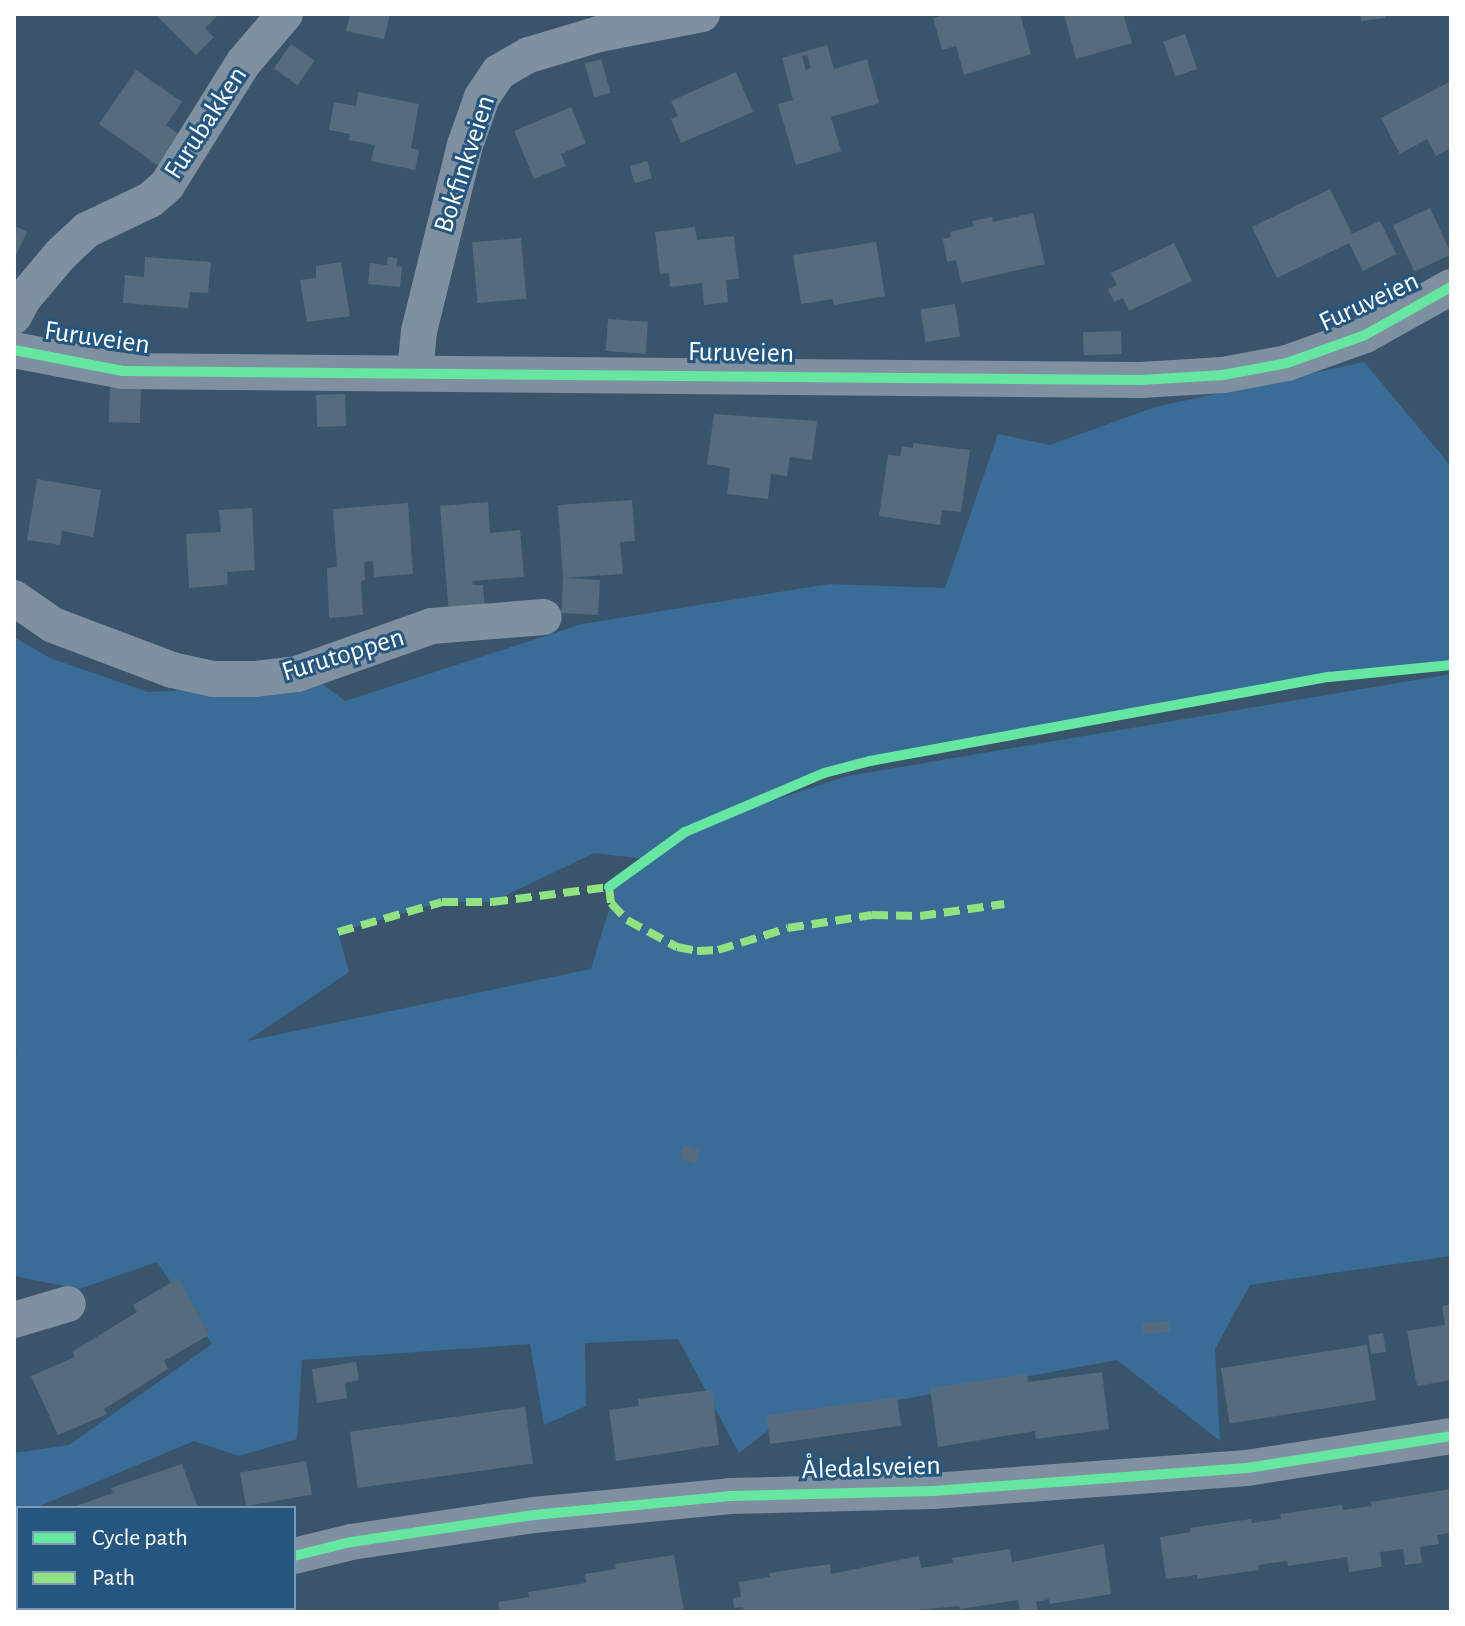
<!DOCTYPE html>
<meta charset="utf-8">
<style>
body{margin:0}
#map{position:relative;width:1465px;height:1626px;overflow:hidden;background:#39546b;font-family:"Alegreya Sans",sans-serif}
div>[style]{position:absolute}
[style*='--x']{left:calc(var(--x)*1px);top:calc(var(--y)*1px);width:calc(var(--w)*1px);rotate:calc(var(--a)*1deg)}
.green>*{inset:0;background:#396c96}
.building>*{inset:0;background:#566c7e;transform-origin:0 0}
.minor>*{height:36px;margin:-18px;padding:0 18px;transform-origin:18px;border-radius:18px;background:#7f90a1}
.quiet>*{height:8px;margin-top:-4px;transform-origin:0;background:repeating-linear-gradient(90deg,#91e382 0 16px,transparent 0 24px)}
.cycleway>*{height:10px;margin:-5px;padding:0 5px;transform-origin:5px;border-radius:5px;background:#66e7a1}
span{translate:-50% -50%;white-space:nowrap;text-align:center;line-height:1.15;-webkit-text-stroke:6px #245680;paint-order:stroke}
.street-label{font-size:28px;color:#fff}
.frame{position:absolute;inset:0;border:16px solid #fff;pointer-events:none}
.legend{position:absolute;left:16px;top:1506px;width:280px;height:104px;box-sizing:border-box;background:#245680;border:2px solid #7c9ab3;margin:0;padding:10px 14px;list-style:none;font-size:24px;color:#fff}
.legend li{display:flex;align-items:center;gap:16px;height:40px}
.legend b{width:40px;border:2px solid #7c9ab3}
</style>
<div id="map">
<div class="green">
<i style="clip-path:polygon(evenodd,1364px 362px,1451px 466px,1451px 665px,1329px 677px,870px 761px,782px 788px,704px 823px,847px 776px,1451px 674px,1451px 1256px,1250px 1285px,1215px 1349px,1220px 1441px,1117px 1360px,779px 1422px,739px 1453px,678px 1339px,585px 1343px,586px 1406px,544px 1425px,530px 1344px,302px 1360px,297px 1439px,239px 1456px,194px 1441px,35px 1508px,18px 1508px,18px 1513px,14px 1514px,14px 1453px,69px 1445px,212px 1344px,157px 1262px,79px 1289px,14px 1276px,14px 1056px,17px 1050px,14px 1049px,14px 637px,50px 658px,148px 692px,321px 683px,345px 701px,582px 624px,829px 584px,945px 588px,998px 434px,1050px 445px,1155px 407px,1364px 362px,594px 853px,645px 859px,609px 887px,611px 903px,591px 969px,247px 1041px,349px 972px,338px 932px,442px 902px,492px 902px,594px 853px)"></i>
</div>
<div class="building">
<i style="clip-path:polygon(155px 14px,219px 14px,205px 28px,214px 37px,196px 55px)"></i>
<i style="clip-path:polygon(350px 14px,390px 14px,384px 39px,346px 31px)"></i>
<i style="clip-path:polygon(947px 14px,1020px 14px,1031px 54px,964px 75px,956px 46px,942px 50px,933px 18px)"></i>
<i style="clip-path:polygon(1064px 14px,1123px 14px,1132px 43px,1076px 59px)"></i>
<i style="clip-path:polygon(1360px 14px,1385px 14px,1385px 18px,1361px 21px)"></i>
<i style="left:1185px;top:34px;width:37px;height:23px;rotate:71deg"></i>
<i style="left:291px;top:44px;width:29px;height:30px;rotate:35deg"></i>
<i style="clip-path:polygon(evenodd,827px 45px,834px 69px,867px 59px,879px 103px,831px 117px,841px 151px,796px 165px,778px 104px,793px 100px,782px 58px,827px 45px,807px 55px,811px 68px,806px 70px,802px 56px,807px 55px)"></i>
<i style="left:601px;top:59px;width:35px;height:17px;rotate:74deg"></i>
<i style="clip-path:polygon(136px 70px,182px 102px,166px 125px,184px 138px,163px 169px,99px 124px)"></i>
<i style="clip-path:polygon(736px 72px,753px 112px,681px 143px,671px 119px,678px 116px,671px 101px)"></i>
<i style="clip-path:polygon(1451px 81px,1451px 148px,1436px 156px,1427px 139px,1400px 154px,1381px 118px)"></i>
<i style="clip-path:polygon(358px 92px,419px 104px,411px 148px,419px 150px,415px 170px,371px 161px,375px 145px,349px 140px,350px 134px,329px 130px,334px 102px,356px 106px)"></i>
<i style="clip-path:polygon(571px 107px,586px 143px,561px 154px,566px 166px,534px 179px,514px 131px)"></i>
<i style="left:647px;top:161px;width:18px;height:18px;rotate:74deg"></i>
<i style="clip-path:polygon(1330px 189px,1352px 234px,1380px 221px,1396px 254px,1363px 271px,1349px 243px,1277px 278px,1252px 227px)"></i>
<i style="left:1430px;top:208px;width:51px;height:41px;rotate:65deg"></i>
<i style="clip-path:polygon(1033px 213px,1045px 264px,961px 283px,956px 260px,947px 262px,943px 239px,951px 237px,950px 232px,974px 226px,972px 221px,992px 217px,993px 222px)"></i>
<i style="clip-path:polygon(14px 225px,27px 232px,14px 259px)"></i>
<i style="clip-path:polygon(695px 227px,697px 240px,734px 236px,739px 279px,726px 280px,728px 302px,704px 305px,702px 283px,670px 287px,669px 273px,660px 274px,655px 232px)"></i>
<i style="left:521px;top:238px;width:61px;height:49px;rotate:85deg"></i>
<i style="clip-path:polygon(876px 242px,885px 296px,834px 305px,833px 299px,801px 304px,793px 255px)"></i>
<i style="clip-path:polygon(1174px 243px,1192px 281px,1129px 311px,1123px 298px,1114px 302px,1108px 289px,1117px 285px,1111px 273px)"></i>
<i style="clip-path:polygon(145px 257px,211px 262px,208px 293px,190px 292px,188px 308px,123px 303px,125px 275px,144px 277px)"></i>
<i style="clip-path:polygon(388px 257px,398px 258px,396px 266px,402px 267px,400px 287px,368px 284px,370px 263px,387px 265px)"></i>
<i style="clip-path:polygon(341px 262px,350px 316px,307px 322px,300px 280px,316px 278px,316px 266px)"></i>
<i style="left:955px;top:304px;width:33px;height:35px;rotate:81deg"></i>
<i style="left:608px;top:319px;width:40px;height:32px;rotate:4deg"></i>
<i style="left:1121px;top:331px;width:23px;height:38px;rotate:88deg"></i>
<i style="left:110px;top:387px;width:31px;height:35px;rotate:2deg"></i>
<i style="left:345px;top:394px;width:32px;height:29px;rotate:88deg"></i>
<i style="clip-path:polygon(714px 414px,817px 421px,812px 460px,790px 457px,787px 476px,771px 474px,768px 499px,727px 494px,730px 468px,707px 464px)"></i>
<i style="clip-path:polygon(913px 443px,970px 450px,961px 512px,942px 510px,940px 525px,879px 516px,888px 455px,900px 456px,902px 446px,913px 448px)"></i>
<i style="clip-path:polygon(37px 479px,101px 490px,93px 537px,62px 531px,60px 545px,27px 540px)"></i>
<i style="clip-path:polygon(632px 500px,635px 541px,620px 542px,623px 574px,563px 578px,558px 505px)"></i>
<i style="clip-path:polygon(488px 502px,490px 533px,520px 530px,524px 577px,472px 581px,473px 585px,483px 585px,485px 610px,449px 613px,440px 506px)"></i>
<i style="clip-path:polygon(408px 503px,413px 574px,374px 577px,373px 561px,364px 562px,365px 580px,361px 581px,363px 615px,329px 618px,327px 568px,337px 567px,333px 509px)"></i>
<i style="clip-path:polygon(252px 508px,255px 570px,227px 572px,228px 583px,224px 585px,189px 588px,186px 534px,221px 532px,219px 510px)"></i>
<i style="left:600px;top:580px;width:35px;height:37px;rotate:93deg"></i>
<i style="left:684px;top:1145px;width:17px;height:15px;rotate:17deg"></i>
<i style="clip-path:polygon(179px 1278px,209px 1335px,164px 1361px,168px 1369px,104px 1409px,107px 1414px,58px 1435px,31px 1376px,75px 1357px,72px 1352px,137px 1312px,133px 1305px)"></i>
<i style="clip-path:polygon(1451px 1304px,1451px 1380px,1417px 1386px,1407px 1331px,1445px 1325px,1442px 1306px)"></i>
<i style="left:1169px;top:1321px;width:11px;height:27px;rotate:85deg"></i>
<i style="left:1383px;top:1333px;width:19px;height:15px;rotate:81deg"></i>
<i style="left:1367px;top:1345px;width:56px;height:148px;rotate:81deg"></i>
<i style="clip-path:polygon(356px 1362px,359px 1380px,345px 1383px,347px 1398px,317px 1403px,312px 1369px)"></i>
<i style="clip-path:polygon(1102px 1372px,1109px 1429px,1036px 1439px,1035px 1431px,938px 1447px,930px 1388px,1027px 1374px,1028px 1382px)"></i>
<i style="clip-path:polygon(712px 1390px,719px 1445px,616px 1461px,609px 1410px,639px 1406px,638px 1399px)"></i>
<i style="left:897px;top:1397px;width:29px;height:132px;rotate:82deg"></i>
<i style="left:525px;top:1407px;width:57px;height:177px;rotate:82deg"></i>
<i style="left:306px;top:1461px;width:34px;height:67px;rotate:80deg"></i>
<i style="clip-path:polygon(182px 1464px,198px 1508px,70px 1508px,113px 1493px,111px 1488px)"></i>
<i style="clip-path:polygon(1451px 1489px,1451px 1533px,1437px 1535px,1439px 1544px,1420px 1547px,1422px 1563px,1405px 1565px,1403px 1549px,1380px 1552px,1382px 1567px,1349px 1572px,1347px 1557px,1288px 1566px,1287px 1561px,1258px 1565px,1259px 1570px,1197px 1579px,1197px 1575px,1166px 1579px,1160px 1537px,1191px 1532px,1190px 1528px,1251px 1519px,1252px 1523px,1281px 1519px,1280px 1514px,1342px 1505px,1343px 1510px,1372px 1506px,1371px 1502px)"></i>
<i style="clip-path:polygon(1104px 1544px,1111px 1594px,1050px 1604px,1049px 1599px,1036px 1602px,1038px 1612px,1020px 1612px,1018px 1600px,960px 1609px,959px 1606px,897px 1612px,744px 1612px,743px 1607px,734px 1608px,733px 1598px,741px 1597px,739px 1582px,770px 1577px,769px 1573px,830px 1564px,831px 1574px,919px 1556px,921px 1568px,953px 1563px,952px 1558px,1010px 1549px,1012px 1562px)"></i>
<i style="clip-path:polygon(674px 1555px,684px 1612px,500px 1612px,498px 1602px,529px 1597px,528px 1592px,586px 1583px,585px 1574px,616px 1569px,615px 1564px)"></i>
</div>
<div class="minor">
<i style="--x:14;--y:316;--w:19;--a:-62"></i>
<i style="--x:23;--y:299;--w:59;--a:-49.8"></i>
<i style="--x:61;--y:254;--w:35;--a:-43"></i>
<i style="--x:87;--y:230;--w:70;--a:-25.5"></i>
<i style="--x:150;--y:200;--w:23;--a:-41"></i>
<i style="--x:167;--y:185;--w:145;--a:-58"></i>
<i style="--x:244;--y:62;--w:63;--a:-49.5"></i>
<i style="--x:14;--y:350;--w:111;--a:10.9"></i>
<i style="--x:123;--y:371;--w:1018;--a:0.51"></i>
<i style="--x:1141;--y:380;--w:82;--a:-3.5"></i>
<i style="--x:1223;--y:375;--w:65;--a:-10.6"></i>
<i style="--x:1287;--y:363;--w:83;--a:-19.7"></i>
<i style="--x:1365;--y:335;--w:98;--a:-29.2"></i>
<i style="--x:415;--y:372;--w:41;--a:-84.4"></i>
<i style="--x:419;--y:331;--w:192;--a:-76.1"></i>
<i style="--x:465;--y:145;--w:51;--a:-70.5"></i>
<i style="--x:482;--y:97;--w:30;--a:-56"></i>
<i style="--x:499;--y:72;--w:34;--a:-30"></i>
<i style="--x:529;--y:55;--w:73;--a:-16.7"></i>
<i style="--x:599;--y:34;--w:105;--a:-11"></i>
<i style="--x:14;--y:598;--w:47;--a:34.7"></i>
<i style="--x:53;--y:625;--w:127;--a:20.7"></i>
<i style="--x:172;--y:670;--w:42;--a:12.4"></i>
<i style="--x:213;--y:679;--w:42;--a:0"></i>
<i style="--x:255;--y:679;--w:42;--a:-6.8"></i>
<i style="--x:297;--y:674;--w:143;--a:-19.6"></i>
<i style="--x:432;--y:626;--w:112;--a:-4.6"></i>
<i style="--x:14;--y:1320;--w:56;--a:-16.5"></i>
<i style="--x:294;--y:1556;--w:59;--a:-13.8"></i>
<i style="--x:351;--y:1542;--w:185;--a:-8.4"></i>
<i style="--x:534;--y:1515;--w:197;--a:-5.5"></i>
<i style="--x:730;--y:1496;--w:203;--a:-1.4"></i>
<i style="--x:933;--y:1491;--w:315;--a:-4.2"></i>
<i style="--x:1247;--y:1468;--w:206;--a:-8.9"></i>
<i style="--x:89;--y:1612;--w:15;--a:-16"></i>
</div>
<div class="quiet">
<i style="--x:338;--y:932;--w:108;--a:-16.1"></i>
<i style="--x:442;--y:902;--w:50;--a:0"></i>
<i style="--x:492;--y:902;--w:118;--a:-7.3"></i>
<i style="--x:609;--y:887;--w:16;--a:83"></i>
<i style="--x:611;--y:903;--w:23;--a:47"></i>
<i style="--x:627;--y:920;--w:57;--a:28.4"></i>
<i style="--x:677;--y:947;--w:20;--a:11"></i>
<i style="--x:697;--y:951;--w:21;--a:-3"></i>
<i style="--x:718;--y:950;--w:73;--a:-17.4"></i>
<i style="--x:788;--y:928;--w:85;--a:-8.8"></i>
<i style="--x:872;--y:915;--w:48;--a:1.2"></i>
<i style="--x:920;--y:916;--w:85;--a:-8.1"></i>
</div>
<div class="cycleway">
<i style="--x:14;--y:350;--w:111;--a:10.9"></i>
<i style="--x:123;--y:371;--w:1018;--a:0.51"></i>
<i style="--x:1141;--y:380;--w:82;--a:-3.5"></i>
<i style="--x:1223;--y:375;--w:65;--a:-10.6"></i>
<i style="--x:1287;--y:363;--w:83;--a:-19.7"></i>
<i style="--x:1365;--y:335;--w:98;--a:-29.2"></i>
<i style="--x:609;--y:887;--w:94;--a:-35.9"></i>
<i style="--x:685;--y:832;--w:151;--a:-23"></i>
<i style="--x:824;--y:773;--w:48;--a:-14.6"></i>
<i style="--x:870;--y:761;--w:467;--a:-10.4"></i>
<i style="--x:1329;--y:677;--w:123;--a:-5.6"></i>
<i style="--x:294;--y:1556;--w:59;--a:-13.8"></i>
<i style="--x:351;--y:1542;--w:185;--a:-8.4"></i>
<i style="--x:534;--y:1515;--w:197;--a:-5.5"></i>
<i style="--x:730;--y:1496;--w:203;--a:-1.4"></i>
<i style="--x:933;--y:1491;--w:315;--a:-4.2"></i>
<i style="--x:1247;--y:1468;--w:206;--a:-8.9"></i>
</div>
<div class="street-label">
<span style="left:206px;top:123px;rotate:-57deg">Furubakken</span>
<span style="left:465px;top:164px;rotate:-72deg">Bokfinkveien</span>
<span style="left:1369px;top:302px;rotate:-25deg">Furuveien</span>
<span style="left:97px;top:338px;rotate:8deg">Furuveien</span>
<span style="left:741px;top:353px;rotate:1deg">Furuveien</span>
<span style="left:343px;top:655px;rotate:-17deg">Furutoppen</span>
<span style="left:871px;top:1468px;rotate:-2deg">Åledalsveien</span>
</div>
<div class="frame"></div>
<ul class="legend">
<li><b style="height:10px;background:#66e7a1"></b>Cycle path</li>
<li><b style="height:10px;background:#91e382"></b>Path</li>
</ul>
</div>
